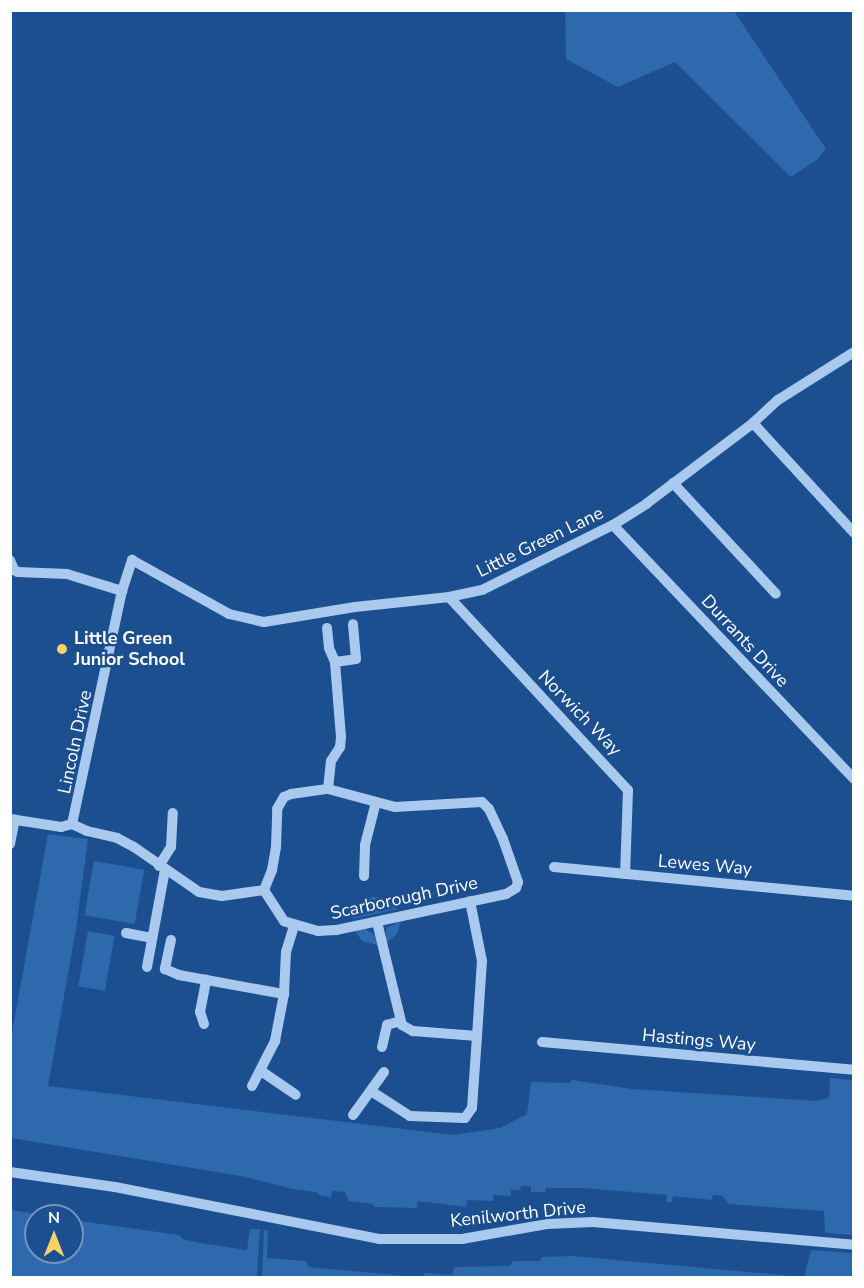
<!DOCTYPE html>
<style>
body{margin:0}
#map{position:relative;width:864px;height:1288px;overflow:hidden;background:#1b4f8f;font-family:"Nunito Sans",sans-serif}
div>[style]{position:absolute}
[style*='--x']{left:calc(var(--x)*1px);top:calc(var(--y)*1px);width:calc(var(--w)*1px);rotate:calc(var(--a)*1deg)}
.green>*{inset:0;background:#2e69ad;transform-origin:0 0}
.minor>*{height:10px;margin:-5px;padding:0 5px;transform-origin:5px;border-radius:5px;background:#a9c9ee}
.dots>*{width:16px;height:16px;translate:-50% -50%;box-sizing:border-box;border:3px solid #1b4f8f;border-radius:50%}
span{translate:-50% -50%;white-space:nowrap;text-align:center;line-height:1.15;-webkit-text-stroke:5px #1b4f8f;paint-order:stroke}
.street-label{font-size:18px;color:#fff}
.poi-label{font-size:18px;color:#fff;font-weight:700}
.left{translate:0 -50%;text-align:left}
.frame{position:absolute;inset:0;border:12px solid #fff;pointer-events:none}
.north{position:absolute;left:24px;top:1204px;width:60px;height:60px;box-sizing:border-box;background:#1b4f8f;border:2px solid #7695bc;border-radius:50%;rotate:0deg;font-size:16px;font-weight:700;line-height:24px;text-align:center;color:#fff}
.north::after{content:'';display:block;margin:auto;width:21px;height:27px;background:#ffd166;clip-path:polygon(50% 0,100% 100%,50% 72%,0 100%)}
</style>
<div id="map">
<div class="green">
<i style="clip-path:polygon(565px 11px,734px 11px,826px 149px,818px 159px,791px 177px,675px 62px,618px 87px,566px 59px)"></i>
<i style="clip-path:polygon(48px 834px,88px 839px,76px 929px,48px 1086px,453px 1135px,500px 1128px,527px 1114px,531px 1082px,570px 1083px,572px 1080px,632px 1089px,817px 1101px,829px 1098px,830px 1078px,853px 1080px,853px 1235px,825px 1233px,824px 1211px,728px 1204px,723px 1196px,713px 1195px,712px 1200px,673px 1196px,672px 1202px,667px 1202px,667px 1195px,583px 1188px,546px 1188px,545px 1192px,531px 1192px,531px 1186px,521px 1186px,520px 1190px,511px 1190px,511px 1196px,493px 1195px,493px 1201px,467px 1200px,466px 1207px,418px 1201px,417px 1208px,374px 1207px,373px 1204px,349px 1201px,345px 1192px,332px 1191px,331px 1197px,321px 1196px,316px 1192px,293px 1189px,241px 1176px,11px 1138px,11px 1038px)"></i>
<i style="left:94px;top:861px;width:51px;height:55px;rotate:10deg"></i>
<i style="clip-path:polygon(372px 897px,385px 898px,398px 909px,352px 919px,356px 907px)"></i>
<i style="clip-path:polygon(401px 921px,397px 934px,386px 943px,386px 928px)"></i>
<i style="clip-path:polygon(366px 929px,374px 935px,378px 945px,362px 941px,355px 931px)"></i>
<i style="left:88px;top:931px;width:27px;height:56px;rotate:10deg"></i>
<i style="clip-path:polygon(10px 1210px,51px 1216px,36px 1216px,36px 1252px,72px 1252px,72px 1220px,179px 1235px,183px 1239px,200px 1243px,247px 1250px,250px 1229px,260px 1229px,257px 1277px,11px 1277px)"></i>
<i style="clip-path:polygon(264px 1230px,268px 1230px,267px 1258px,306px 1261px,308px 1267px,418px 1277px,262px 1277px)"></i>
<i style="clip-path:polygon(811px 1250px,853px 1253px,853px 1277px,422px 1277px,426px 1273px,452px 1275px,454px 1267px,510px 1266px,513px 1261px,540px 1261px,542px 1257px,572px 1256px,804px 1277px)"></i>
</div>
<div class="minor">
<i style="--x:753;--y:423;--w:149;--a:47.4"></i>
<i style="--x:673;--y:483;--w:151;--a:47.1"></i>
<i style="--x:613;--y:525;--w:350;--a:46.5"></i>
<i style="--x:10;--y:560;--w:11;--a:68"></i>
<i style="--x:14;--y:570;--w:4;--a:27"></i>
<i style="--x:18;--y:572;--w:49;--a:2.3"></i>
<i style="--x:67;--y:574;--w:58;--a:17.2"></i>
<i style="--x:449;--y:597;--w:263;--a:47.2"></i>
<i style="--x:628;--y:790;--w:84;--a:92"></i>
<i style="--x:327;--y:628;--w:20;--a:84"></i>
<i style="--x:329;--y:648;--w:15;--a:67"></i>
<i style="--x:328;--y:789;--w:28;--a:-84"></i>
<i style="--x:331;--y:761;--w:17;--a:-57"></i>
<i style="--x:340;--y:747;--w:10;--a:-84"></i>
<i style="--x:341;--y:737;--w:75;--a:-94.6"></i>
<i style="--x:335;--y:662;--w:21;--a:-8"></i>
<i style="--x:356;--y:659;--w:35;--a:-95"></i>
<i style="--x:10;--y:819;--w:52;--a:8.9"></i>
<i style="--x:61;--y:827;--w:11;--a:-15"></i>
<i style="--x:72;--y:824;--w:238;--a:-77.9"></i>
<i style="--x:122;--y:591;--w:33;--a:-72"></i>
<i style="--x:132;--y:560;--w:111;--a:29.1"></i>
<i style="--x:229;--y:614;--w:36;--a:13"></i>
<i style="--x:264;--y:622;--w:92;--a:-9.4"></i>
<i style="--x:355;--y:607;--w:95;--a:-6.1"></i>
<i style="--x:449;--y:597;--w:34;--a:-12"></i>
<i style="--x:482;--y:590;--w:146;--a:-26.4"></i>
<i style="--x:613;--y:525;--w:39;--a:-32"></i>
<i style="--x:646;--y:504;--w:134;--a:-37.1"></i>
<i style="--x:753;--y:423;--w:34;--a:-43"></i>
<i style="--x:778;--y:400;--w:90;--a:-32.3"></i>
<i style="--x:72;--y:824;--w:17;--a:25"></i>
<i style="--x:87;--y:831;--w:31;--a:13"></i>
<i style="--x:117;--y:838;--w:19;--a:28"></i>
<i style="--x:134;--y:847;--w:79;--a:34.7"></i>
<i style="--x:199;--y:892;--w:23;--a:10"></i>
<i style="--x:222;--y:896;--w:42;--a:-8.1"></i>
<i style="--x:264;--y:890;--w:22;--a:-68"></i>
<i style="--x:272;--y:870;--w:23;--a:-80"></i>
<i style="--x:276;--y:847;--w:38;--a:-88"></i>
<i style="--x:277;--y:809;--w:14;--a:-60"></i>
<i style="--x:284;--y:797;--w:8;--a:-23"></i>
<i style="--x:291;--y:794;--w:37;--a:-8"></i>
<i style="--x:328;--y:789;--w:69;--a:15"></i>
<i style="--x:395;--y:807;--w:87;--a:-3.3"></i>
<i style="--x:482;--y:802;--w:10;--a:45"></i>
<i style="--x:489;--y:809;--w:33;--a:65"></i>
<i style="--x:503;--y:839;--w:46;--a:70.8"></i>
<i style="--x:518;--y:882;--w:6;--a:108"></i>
<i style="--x:516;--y:888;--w:12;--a:149"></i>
<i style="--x:506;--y:894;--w:174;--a:168"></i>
<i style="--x:336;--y:930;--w:18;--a:177"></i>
<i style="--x:318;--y:931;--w:35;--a:-164"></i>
<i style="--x:284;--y:921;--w:37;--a:-123"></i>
<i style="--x:10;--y:844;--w:25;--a:-79"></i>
<i style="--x:159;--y:866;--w:22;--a:-58"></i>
<i style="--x:171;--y:847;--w:34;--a:-87"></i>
<i style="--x:554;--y:867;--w:301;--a:5.5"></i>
<i style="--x:364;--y:876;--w:31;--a:-88"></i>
<i style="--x:365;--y:845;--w:44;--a:-75.7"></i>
<i style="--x:377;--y:922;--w:106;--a:76.4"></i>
<i style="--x:402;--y:1025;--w:13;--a:29"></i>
<i style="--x:413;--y:1031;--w:64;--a:4.5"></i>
<i style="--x:477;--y:1036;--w:75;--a:-86.2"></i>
<i style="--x:482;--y:961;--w:61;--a:-101.3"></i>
<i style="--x:126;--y:933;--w:26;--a:11"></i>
<i style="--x:171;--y:940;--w:30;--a:102"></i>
<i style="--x:165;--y:969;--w:15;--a:23"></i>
<i style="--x:179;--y:975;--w:107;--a:10.3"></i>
<i style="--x:147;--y:967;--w:99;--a:-79.5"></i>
<i style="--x:204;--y:1024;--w:13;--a:-108"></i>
<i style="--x:200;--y:1012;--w:33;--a:-79"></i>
<i style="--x:542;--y:1042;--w:313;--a:5.1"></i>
<i style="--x:382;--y:1047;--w:23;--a:-77"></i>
<i style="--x:387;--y:1025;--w:14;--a:-17"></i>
<i style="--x:261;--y:1071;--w:42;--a:34.4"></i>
<i style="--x:252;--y:1086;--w:51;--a:-62.9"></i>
<i style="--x:275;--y:1041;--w:48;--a:-79.2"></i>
<i style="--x:284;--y:994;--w:42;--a:-87.3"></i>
<i style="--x:286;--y:952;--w:27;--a:-73"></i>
<i style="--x:371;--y:1091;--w:46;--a:32.7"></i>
<i style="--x:410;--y:1116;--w:55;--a:2.1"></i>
<i style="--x:465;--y:1118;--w:12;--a:-55"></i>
<i style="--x:472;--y:1108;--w:72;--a:-86"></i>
<i style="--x:353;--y:1115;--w:53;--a:-54.2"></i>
<i style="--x:10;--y:1172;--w:106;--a:8.1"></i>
<i style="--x:115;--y:1187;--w:269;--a:11.1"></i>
<i style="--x:379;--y:1239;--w:83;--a:0"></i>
<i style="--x:462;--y:1239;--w:86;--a:-10"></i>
<i style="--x:547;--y:1224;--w:46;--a:-2.5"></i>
<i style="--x:593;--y:1222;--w:262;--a:5"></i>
</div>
<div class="dots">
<i style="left:62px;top:649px;background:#ffd166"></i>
</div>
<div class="street-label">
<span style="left:540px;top:542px;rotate:-26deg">Little Green Lane</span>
<span style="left:745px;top:641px;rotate:47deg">Durrants Drive</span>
<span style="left:580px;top:713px;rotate:46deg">Norwich Way</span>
<span style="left:75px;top:742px;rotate:-78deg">Lincoln Drive</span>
<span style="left:705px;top:865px;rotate:5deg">Lewes Way</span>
<span style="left:404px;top:898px;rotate:-12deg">Scarborough Drive</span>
<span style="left:699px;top:1040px;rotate:5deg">Hastings Way</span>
<span style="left:518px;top:1214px;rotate:-6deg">Kenilworth Drive</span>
</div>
<div class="poi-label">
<span class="left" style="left:74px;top:649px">Little Green<br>Junior School</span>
</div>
<div class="frame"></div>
<div class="north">N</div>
</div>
